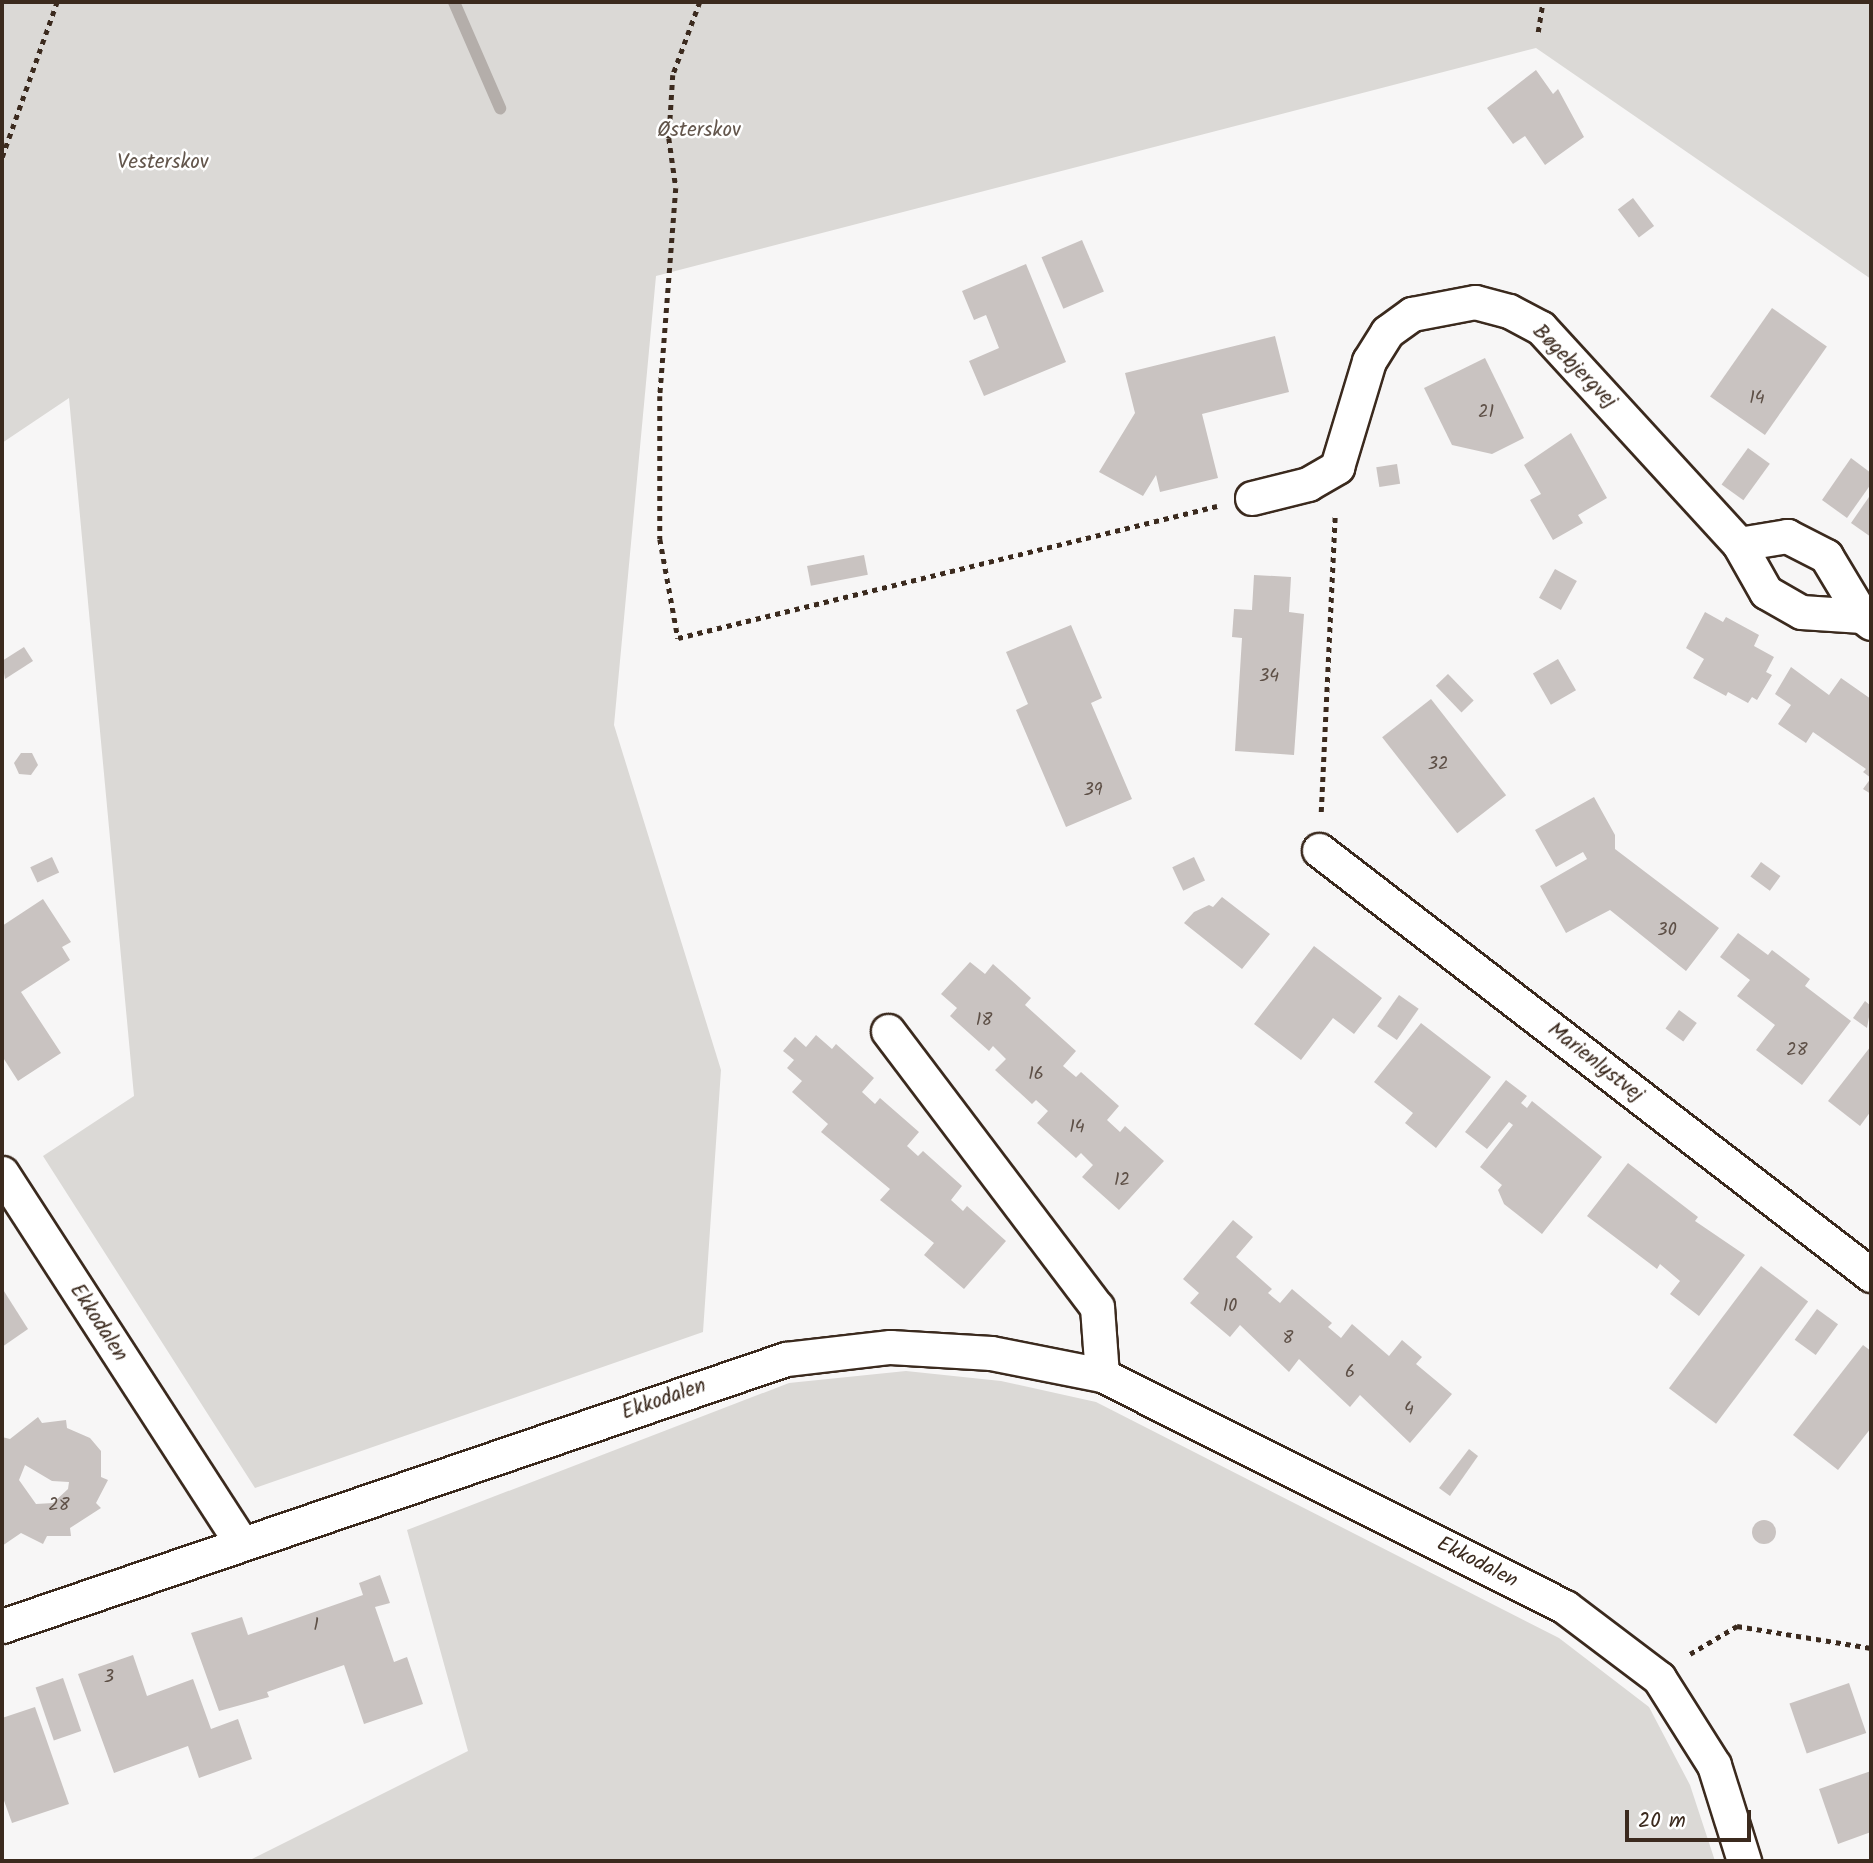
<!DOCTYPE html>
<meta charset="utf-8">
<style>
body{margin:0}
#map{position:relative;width:1873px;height:1863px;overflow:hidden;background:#f7f6f6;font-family:Kalam,sans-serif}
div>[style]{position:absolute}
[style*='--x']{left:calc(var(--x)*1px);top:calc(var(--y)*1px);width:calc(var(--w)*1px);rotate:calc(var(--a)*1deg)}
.green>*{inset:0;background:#dbd9d6}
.stream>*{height:12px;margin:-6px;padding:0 6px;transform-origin:6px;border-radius:6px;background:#b4aeaa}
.building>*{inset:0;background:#c9c3c1;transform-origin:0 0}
.round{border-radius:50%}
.path>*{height:4.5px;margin-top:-2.25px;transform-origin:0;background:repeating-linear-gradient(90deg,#3b2a1e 0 5px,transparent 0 10px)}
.roads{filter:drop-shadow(2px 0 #3b2a1e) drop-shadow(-2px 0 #3b2a1e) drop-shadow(0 2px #3b2a1e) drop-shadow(0 -2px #3b2a1e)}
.minor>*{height:33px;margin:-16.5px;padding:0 16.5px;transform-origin:16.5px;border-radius:16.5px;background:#fff}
span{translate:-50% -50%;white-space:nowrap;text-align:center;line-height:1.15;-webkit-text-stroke:5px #fff;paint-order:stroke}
.number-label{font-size:18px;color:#5e5047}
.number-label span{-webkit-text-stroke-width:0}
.park-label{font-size:21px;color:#63564c}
.street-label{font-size:21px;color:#3b2a1e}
.frame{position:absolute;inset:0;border:4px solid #3b2a1e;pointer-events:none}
.scale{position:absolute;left:1625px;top:1810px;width:126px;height:32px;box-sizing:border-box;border:4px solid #3b2a1e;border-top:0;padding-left:9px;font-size:21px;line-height:24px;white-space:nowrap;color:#3b2a1e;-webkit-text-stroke:5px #fff;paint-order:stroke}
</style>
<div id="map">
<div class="green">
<i style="clip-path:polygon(2px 2px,1871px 2px,1871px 279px,1536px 48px,656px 276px,614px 725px,721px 1070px,703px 1332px,255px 1488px,43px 1156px,134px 1096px,69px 398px,2px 443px)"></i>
<i style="clip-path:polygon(906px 1371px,1001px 1381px,1096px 1402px,1559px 1638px,1649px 1707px,1690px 1785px,1715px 1861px,248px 1861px,468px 1751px,407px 1530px,789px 1383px)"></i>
</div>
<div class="stream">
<i style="--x:454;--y:2;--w:116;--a:66.5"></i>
</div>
<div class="building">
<i style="clip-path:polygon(1536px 70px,1553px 94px,1558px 89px,1584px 137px,1545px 165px,1525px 136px,1513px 144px,1487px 108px)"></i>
<i style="left:1633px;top:198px;width:35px;height:19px;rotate:53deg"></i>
<i style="left:1082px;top:240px;width:56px;height:44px;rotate:67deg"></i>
<i style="clip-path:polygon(1026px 264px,1066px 362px,984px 396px,969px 361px,999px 348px,986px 315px,974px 320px,962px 291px)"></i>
<i style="left:1772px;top:308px;width:67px;height:108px;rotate:35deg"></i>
<i style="clip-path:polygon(1275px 336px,1289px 392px,1202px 414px,1218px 478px,1160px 492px,1156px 475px,1143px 496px,1099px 472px,1135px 413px,1125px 373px)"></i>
<i style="clip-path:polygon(1485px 358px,1524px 438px,1492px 454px,1452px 445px,1424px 388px)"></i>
<i style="clip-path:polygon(1571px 433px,1607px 498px,1578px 515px,1583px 523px,1553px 540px,1530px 500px,1541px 494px,1524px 465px)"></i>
<i style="left:1748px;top:448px;width:27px;height:45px;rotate:36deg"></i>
<i style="clip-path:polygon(1851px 458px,1871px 473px,1871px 484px,1847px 518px,1822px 500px)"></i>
<i style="left:1397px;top:464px;width:20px;height:21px;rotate:81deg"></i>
<i style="clip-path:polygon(1871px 494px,1871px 537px,1851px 523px)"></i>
<i style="left:864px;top:555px;width:20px;height:58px;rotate:79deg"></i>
<i style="left:1555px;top:569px;width:25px;height:33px;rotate:29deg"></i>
<i style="clip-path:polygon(1254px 575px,1291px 577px,1289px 612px,1304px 614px,1294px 755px,1235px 751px,1242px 638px,1232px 637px,1234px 609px,1252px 610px)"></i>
<i style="clip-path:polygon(1705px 612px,1723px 622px,1726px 617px,1759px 635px,1754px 646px,1774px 657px,1766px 672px,1772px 675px,1757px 700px,1752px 697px,1748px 703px,1728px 692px,1726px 696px,1693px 678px,1704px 659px,1686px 648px)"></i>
<i style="clip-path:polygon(1071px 625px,1102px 698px,1091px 703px,1132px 799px,1066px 827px,1016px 710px,1028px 704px,1006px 652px)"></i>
<i style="clip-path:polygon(24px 647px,33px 661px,5px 679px,2px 661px)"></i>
<i style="left:1558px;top:659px;width:36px;height:29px;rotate:60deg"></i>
<i style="clip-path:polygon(1791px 667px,1829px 695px,1841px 678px,1871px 699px,1871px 794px,1863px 789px,1871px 778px,1863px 772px,1866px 769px,1813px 732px,1806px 743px,1778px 724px,1791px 705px,1775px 694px)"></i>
<i style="left:1448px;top:674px;width:37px;height:17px;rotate:46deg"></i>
<i style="left:1431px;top:699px;width:122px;height:62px;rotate:52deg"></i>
<i style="clip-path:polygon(21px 753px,32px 753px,38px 765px,31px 775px,19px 774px,14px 763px)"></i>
<i style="clip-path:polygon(1594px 797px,1615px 835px,1615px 849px,1719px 928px,1686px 971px,1610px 910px,1566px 933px,1540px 886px,1587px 859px,1583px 852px,1556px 867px,1535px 830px)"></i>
<i style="left:52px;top:857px;width:17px;height:24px;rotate:65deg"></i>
<i style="left:1194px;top:857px;width:26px;height:24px;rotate:65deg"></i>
<i style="left:1761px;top:862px;width:24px;height:18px;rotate:36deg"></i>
<i style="clip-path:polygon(1222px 897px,1270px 934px,1242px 969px,1184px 923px,1194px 912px,1209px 905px,1213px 907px)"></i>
<i style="clip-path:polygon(43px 899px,71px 942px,62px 947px,70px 960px,21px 992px,61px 1053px,18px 1081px,2px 1056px,2px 926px)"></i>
<i style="clip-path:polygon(1738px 933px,1768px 955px,1772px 950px,1810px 979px,1805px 986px,1851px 1021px,1802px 1085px,1756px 1050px,1775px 1025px,1737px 996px,1750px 980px,1720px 957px)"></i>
<i style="clip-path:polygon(1314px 946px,1382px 998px,1354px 1034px,1333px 1018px,1301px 1060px,1254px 1024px)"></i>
<i style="clip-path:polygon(970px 962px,985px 974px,993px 964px,1031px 998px,1025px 1005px,1076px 1051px,1063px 1066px,1076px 1077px,1081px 1072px,1119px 1106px,1107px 1120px,1120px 1132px,1125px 1126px,1164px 1161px,1119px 1210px,1082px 1177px,1093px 1165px,1081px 1153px,1076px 1158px,1037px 1123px,1048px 1111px,1036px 1100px,1032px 1104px,995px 1070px,1006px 1059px,993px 1046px,989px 1051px,950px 1016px,957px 1008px,941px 994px)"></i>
<i style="left:1399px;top:995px;width:24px;height:38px;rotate:35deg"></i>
<i style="clip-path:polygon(1865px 1001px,1871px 1006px,1867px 1028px,1853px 1018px)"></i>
<i style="left:1679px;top:1010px;width:22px;height:23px;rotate:36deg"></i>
<i style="clip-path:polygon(1421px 1023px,1491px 1077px,1436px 1148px,1405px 1123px,1413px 1113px,1374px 1082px)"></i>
<i style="clip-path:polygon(816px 1035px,832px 1049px,836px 1044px,874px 1078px,862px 1092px,875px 1104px,880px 1098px,919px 1132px,907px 1146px,918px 1156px,923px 1151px,962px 1186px,951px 1200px,963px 1211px,967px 1206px,1006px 1241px,964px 1289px,924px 1255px,934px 1243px,880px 1200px,890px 1189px,821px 1132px,828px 1124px,792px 1092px,802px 1081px,787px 1068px,794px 1060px,783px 1051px,795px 1037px,806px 1047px)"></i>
<i style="clip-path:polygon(1871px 1046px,1871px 1111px,1860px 1126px,1828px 1101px)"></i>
<i style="clip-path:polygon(1506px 1080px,1527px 1096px,1521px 1103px,1527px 1108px,1532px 1101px,1602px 1157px,1542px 1234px,1504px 1204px,1498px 1190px,1502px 1185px,1480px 1167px,1513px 1125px,1509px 1122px,1487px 1149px,1465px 1132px)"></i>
<i style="clip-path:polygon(1628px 1163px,1698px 1217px,1695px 1221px,1745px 1255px,1699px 1316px,1670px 1294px,1680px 1281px,1660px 1264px,1657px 1269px,1587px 1216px)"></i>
<i style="clip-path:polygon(1233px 1220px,1253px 1237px,1236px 1257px,1272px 1289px,1268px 1293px,1280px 1303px,1292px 1289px,1332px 1323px,1328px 1327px,1341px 1338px,1352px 1324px,1389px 1356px,1402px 1340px,1422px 1357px,1416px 1364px,1452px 1394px,1410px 1443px,1360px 1395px,1350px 1407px,1299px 1359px,1289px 1372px,1240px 1325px,1230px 1337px,1190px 1303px,1199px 1293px,1183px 1279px)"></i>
<i style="left:1761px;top:1266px;width:59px;height:153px;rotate:37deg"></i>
<i style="clip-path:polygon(2px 1288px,28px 1329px,2px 1347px)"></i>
<i style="left:1817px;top:1309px;width:26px;height:38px;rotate:36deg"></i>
<i style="clip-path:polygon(1863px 1345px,1871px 1351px,1871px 1428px,1838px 1470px,1793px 1435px)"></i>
<i style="clip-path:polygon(evenodd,38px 1417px,42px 1423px,66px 1420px,67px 1428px,90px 1438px,101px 1451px,101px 1477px,108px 1480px,96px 1503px,101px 1508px,70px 1528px,71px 1536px,47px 1536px,43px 1544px,21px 1533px,2px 1546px,2px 1437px,10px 1439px,38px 1417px,25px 1465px,52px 1481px,69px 1482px,68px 1489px,53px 1503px,36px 1504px,19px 1480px,25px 1465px)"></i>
<i style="clip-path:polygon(1469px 1449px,1478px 1456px,1450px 1496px,1439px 1488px)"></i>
<i class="round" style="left:1752px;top:1520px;width:24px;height:24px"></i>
<i style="clip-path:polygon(380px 1575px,390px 1603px,375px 1607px,394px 1662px,407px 1657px,423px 1704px,364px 1724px,344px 1665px,267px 1692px,269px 1697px,219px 1711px,191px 1633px,242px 1617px,248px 1635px,363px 1595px,359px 1583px)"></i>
<i style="clip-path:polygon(133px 1655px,147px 1696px,193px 1679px,211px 1729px,238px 1719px,252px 1759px,199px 1778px,188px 1746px,114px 1773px,78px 1674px)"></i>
<i style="left:63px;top:1678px;width:56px;height:29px;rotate:71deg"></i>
<i style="left:1849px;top:1683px;width:53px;height:63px;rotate:71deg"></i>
<i style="clip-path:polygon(35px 1707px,69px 1804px,12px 1823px,2px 1795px,2px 1718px)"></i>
<i style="clip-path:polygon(1871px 1771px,1871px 1832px,1838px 1844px,1819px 1789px)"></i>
</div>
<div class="path">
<i style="--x:700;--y:2;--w:78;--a:110.3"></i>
<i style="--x:673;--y:75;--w:63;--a:93.6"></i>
<i style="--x:669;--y:138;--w:50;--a:82"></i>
<i style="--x:676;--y:188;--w:209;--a:94.4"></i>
<i style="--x:660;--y:396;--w:143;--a:90"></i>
<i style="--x:660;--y:539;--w:101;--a:79.7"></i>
<i style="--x:678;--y:638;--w:555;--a:-13.76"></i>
<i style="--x:1538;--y:32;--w:30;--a:-81"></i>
<i style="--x:2;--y:157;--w:164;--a:-70.5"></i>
<i style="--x:1321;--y:812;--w:299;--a:-87.3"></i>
<i style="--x:1690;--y:1654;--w:55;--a:-30.8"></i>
<i style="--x:1737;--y:1626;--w:136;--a:9.3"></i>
</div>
<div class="roads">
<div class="minor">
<i style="--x:1252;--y:498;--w:58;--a:-14"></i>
<i style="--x:1308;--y:484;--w:34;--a:-30"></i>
<i style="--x:1337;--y:467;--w:111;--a:-73.2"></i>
<i style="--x:1369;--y:361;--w:34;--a:-58"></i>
<i style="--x:1387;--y:332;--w:31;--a:-36"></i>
<i style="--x:1412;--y:314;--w:64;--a:-10.8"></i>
<i style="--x:1475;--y:302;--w:35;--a:15"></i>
<i style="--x:1509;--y:311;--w:36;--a:28"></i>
<i style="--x:1541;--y:328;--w:293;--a:47.5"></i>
<i style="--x:1862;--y:616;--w:61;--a:-176.2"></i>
<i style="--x:1801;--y:612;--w:40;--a:-150.3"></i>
<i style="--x:1766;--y:592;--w:55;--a:-119.4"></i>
<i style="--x:1739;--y:544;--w:49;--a:-9.5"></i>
<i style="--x:1787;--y:536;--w:44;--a:27.1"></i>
<i style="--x:1826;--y:556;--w:70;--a:59"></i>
<i style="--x:1862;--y:616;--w:11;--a:38"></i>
<i style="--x:1319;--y:850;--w:697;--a:37.59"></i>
<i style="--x:888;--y:1031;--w:346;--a:52.9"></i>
<i style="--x:1097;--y:1307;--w:68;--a:85.8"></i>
<i style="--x:2;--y:1173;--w:440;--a:57.1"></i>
<i style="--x:2;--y:1626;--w:828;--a:-18.81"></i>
<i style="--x:786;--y:1359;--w:105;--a:-6.6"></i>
<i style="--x:890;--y:1347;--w:101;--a:3.4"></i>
<i style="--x:991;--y:1353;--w:113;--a:11.2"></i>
<i style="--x:1102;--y:1375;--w:518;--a:26.61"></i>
<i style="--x:1565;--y:1607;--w:118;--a:37.1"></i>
<i style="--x:1659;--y:1678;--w:103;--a:57.7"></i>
<i style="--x:1714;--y:1765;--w:101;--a:72.6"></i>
</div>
</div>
<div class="number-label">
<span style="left:1757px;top:399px">14</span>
<span style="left:1486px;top:413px">21</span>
<span style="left:1269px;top:677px">34</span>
<span style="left:1438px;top:765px">32</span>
<span style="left:1093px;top:791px">39</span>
<span style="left:1667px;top:931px">30</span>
<span style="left:984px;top:1021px">18</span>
<span style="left:1797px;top:1051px">28</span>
<span style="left:1036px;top:1075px">16</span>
<span style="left:1077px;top:1128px">14</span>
<span style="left:1122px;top:1181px">12</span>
<span style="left:1230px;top:1307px">10</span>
<span style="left:1288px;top:1339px">8</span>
<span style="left:1350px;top:1373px">6</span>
<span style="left:1409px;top:1410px">4</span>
<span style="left:59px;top:1506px">28</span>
<span style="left:316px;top:1626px">1</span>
<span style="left:109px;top:1678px">3</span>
</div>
<div class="park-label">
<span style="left:699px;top:131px">Østerskov</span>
<span style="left:163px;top:163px">Vesterskov</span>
</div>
<div class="street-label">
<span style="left:1574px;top:367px;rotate:45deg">Bøgebjergvej</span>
<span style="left:1595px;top:1063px;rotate:38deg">Marienlystvej</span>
<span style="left:98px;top:1323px;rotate:57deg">Ekkodalen</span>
<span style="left:664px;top:1400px;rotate:-19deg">Ekkodalen</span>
<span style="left:1477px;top:1563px;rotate:27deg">Ekkodalen</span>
</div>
<div class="frame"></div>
<div class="scale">20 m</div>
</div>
